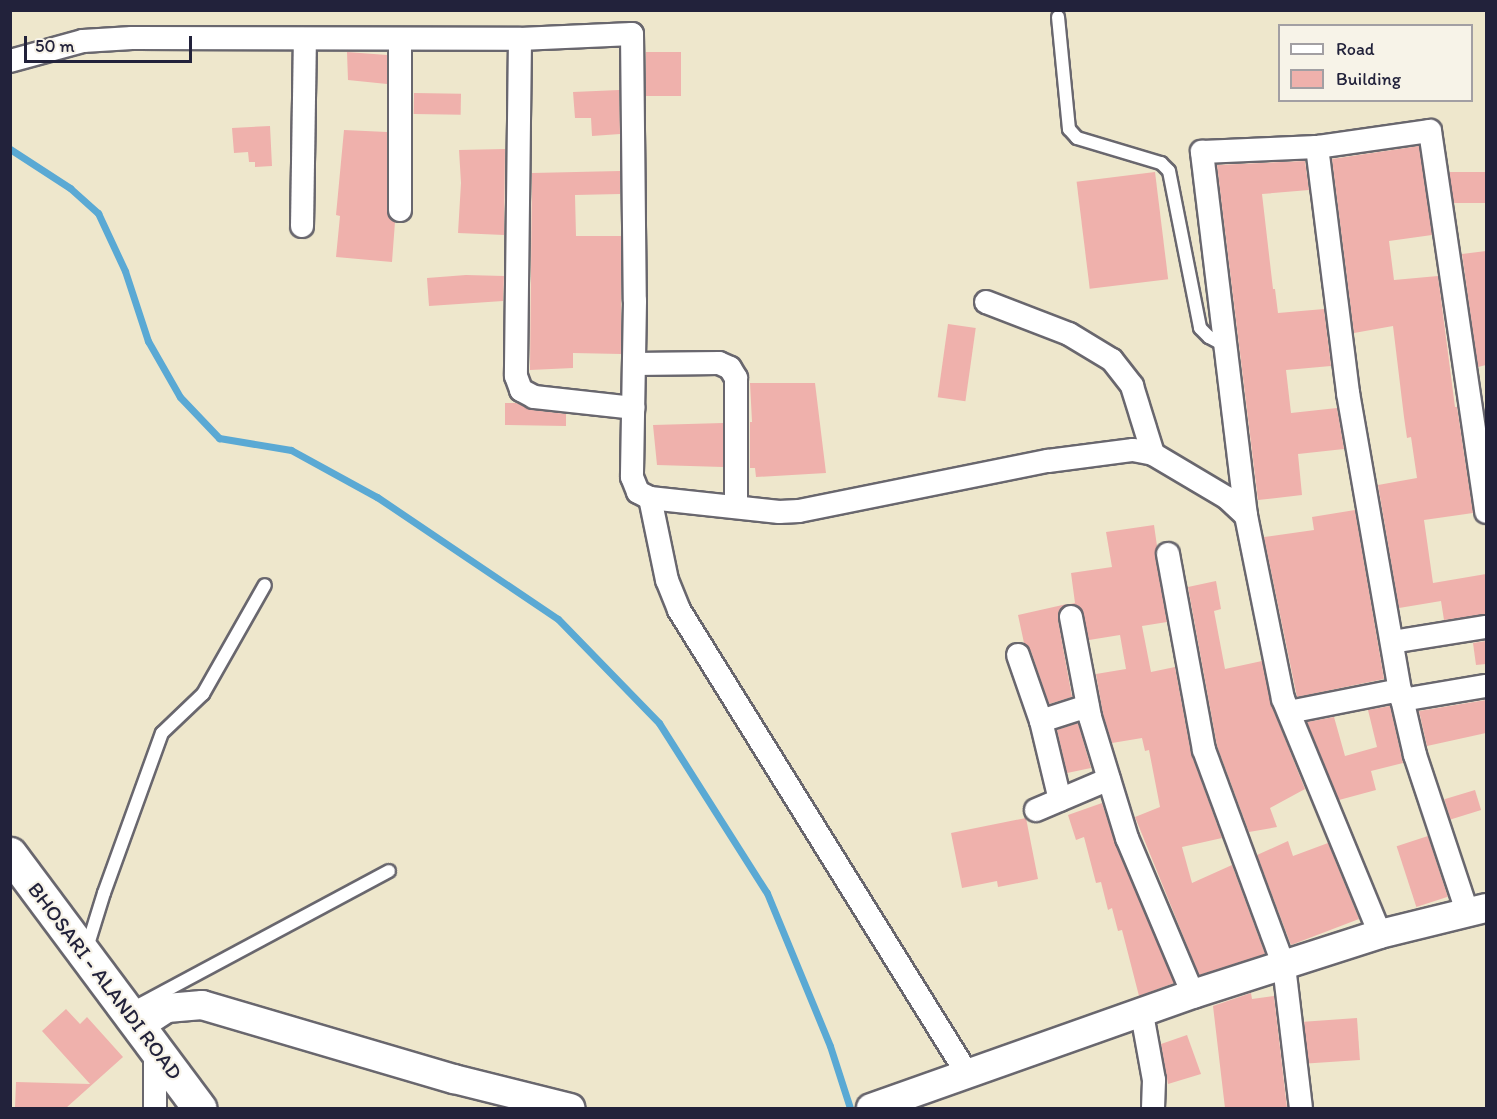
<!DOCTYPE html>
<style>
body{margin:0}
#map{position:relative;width:1497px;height:1119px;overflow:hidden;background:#eee7cc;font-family:Itim,sans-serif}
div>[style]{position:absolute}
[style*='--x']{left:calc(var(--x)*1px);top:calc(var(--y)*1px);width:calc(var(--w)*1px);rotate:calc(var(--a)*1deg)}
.stream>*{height:7px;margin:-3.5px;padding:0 3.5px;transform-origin:3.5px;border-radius:3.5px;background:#5aa9d4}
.building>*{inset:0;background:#efb1ac;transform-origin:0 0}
.roads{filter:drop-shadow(2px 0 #69676e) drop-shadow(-2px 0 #69676e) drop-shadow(0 2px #69676e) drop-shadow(0 -2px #69676e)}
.service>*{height:12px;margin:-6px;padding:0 6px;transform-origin:6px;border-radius:6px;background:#fff}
.minor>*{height:22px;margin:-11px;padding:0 11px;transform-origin:11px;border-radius:11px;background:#fff}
.tertiary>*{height:28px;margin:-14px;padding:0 14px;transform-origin:14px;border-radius:14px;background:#fff}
.primary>*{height:33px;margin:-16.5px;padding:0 16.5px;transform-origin:16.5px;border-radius:16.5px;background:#fff}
span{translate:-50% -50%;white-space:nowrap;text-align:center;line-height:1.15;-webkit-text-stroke:4.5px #f7f3e8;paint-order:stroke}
.street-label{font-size:21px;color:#22223b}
.frame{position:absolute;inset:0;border:12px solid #22223b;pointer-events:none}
.legend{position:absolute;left:1278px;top:24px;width:195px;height:78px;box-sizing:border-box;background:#f7f3e8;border:2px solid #a29fa3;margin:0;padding:8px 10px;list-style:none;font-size:18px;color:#22223b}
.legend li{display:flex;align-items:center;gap:12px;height:30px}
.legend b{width:30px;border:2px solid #a29fa3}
.scale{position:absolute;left:24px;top:36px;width:168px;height:27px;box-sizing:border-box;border:3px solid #22223b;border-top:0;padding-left:8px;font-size:18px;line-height:21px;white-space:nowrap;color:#22223b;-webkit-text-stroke:4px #f7f3e8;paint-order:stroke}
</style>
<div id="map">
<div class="stream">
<i style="--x:10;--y:149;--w:72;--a:33"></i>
<i style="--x:70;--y:188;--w:38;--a:42"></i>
<i style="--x:98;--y:213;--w:64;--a:65"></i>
<i style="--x:125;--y:271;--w:74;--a:71.8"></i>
<i style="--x:148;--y:341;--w:64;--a:60.3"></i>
<i style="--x:180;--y:397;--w:57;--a:46.4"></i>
<i style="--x:219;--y:438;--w:73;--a:9.5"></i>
<i style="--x:291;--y:450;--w:98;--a:28.7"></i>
<i style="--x:377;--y:497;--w:218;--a:34"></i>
<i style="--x:558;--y:619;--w:145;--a:45.8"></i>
<i style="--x:659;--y:723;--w:201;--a:57.6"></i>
<i style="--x:767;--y:893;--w:165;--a:67.6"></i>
<i style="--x:830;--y:1046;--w:65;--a:72.1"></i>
</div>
<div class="building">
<i style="clip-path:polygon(347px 52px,387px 55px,387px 84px,348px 80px)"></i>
<i style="left:646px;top:52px;width:35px;height:44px"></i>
<i style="clip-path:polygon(619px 90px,620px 134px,592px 136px,591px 118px,575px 118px,573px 92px)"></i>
<i style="left:414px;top:93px;width:47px;height:21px;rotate:1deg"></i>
<i style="clip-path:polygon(270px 126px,272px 166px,255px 167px,255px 162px,249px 162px,248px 152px,234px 153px,232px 128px)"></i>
<i style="clip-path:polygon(344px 130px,387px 132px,387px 210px,389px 217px,395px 222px,392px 262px,336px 257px,340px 216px,336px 215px)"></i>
<i style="clip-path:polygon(1419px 146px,1432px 235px,1389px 241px,1394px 280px,1438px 276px,1455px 407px,1457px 407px,1473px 513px,1424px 520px,1433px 583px,1486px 574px,1486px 614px,1444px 620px,1441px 601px,1399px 608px,1378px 485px,1417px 478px,1411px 437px,1407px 438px,1404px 417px,1393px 326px,1354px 333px,1332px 159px)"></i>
<i style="clip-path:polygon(505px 149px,504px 235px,458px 233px,461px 183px,459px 150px)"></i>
<i style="clip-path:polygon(1305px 161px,1309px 190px,1262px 194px,1273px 289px,1275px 289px,1278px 313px,1324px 309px,1331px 366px,1286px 370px,1291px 413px,1337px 408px,1344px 449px,1298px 454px,1302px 495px,1258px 500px,1217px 165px)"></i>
<i style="clip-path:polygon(620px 171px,620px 194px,575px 195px,576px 236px,621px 236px,621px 354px,573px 353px,573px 368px,530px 370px,532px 173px)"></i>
<i style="left:1155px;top:172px;width:108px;height:79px;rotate:83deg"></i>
<i style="left:1486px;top:172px;width:31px;height:36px;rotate:90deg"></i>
<i style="clip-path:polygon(1486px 251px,1486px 365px,1478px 367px,1462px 254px)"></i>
<i style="clip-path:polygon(466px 275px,504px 276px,503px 301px,429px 306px,427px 278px)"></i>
<i style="left:948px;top:324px;width:28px;height:74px;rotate:8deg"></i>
<i style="clip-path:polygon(750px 383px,815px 383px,826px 473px,756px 477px,755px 468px,750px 468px,750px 422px,752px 422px)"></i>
<i style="clip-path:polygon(505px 403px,516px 403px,533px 410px,566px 414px,566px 426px,505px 425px)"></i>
<i style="clip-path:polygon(723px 423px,723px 467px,657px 465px,653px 425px)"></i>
<i style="clip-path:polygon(1355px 510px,1384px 679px,1297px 697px,1264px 537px,1314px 530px,1312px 517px)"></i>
<i style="clip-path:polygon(1154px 525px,1157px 546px,1155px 556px,1167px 622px,1142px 626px,1151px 672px,1175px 667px,1191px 753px,1222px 838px,1182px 847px,1192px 883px,1232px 865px,1265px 954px,1199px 975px,1135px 817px,1160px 807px,1149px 750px,1145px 751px,1142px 738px,1112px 743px,1103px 714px,1096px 674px,1126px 669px,1120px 635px,1089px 640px,1082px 609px,1070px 604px,1075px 603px,1071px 573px,1112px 567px,1106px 532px)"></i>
<i style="clip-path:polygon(1216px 581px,1221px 609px,1214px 611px,1225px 669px,1262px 661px,1271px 704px,1305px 789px,1270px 808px,1277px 827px,1249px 832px,1217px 746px,1188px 587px)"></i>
<i style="clip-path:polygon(1067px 604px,1059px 612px,1058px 620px,1072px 697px,1049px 704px,1031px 651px,1024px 643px,1018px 615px)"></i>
<i style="clip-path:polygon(1486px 641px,1486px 664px,1476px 665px,1473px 643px)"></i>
<i style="clip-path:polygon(1486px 700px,1486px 733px,1427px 746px,1419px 711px)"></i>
<i style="clip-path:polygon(1390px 706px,1403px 763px,1371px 771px,1376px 790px,1339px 800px,1307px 722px,1334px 717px,1345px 756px,1377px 747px,1368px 710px)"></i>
<i style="clip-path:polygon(1078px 723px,1091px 768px,1067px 773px,1057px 730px)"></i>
<i style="left:1475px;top:790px;width:21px;height:32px;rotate:73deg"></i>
<i style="clip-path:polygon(1102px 803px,1115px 843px,1174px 983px,1139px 996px,1122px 930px,1118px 931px,1112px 908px,1108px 910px,1101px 882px,1096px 883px,1084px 837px,1076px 840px,1068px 815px)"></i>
<i style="clip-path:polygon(1026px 818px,1038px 879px,998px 887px,997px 881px,962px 888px,951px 833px)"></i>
<i style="left:1428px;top:836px;width:64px;height:33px;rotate:72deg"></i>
<i style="clip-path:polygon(1288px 841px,1293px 856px,1328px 843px,1359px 919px,1291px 945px,1257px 855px)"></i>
<i style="clip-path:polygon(1251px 993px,1252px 999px,1274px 996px,1287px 1108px,1225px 1108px,1213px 1006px)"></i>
<i style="clip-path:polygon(66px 1009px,80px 1024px,87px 1017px,123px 1057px,66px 1108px,15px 1108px,16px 1082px,90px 1084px,42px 1031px)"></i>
<i style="left:1357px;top:1018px;width:42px;height:53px;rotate:86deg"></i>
<i style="clip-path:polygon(1187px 1035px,1201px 1074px,1168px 1084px,1161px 1044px)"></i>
</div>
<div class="roads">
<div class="service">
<i style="--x:1058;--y:17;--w:113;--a:84.4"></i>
<i style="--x:1069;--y:129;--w:12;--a:48"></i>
<i style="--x:1077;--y:138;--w:88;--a:16.6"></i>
<i style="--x:1161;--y:163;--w:11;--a:45"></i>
<i style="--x:1169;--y:171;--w:160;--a:78.8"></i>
<i style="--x:1200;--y:328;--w:13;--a:45"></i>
<i style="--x:1209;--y:337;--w:19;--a:28"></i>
<i style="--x:86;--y:951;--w:61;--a:-72.8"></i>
<i style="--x:104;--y:893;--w:170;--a:-70.1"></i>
<i style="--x:162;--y:733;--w:57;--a:-43.6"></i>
<i style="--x:203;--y:694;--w:125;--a:-60.4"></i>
<i style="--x:128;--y:1011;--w:296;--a:-28.2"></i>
</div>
<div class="minor">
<i style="--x:400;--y:39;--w:171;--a:90"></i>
<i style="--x:520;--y:39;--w:337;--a:90.7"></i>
<i style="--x:516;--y:376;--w:15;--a:70"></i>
<i style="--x:521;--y:390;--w:15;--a:28"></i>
<i style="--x:534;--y:397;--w:100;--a:6.3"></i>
<i style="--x:10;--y:61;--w:76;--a:-15.3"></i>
<i style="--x:83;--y:41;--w:49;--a:-3.5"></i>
<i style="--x:132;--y:38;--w:388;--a:0.1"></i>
<i style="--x:520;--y:39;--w:112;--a:-2.6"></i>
<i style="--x:632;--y:34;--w:267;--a:89.4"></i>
<i style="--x:635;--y:301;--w:176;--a:91"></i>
<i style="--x:632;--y:477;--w:16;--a:68"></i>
<i style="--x:638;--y:492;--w:13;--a:27"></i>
<i style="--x:650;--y:498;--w:130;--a:6.2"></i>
<i style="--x:779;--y:512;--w:20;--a:-3"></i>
<i style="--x:799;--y:511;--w:254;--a:-11.4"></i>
<i style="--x:1048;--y:461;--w:86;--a:-7.4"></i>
<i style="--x:1133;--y:450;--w:20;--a:11"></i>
<i style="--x:1153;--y:454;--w:86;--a:30.7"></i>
<i style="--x:1227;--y:498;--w:26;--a:43"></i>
<i style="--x:1317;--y:147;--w:114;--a:-8.1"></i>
<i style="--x:1430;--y:131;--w:385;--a:81.6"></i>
<i style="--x:302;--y:226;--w:187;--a:-89.1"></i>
<i style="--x:986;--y:302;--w:89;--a:21.1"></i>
<i style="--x:1069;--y:334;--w:50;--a:31.2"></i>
<i style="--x:1112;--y:360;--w:33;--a:52"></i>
<i style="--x:1132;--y:386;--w:71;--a:72.8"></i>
<i style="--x:634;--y:364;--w:85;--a:-0.7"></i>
<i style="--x:719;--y:363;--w:12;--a:24"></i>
<i style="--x:730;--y:368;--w:12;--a:59"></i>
<i style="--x:736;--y:378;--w:129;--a:90"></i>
<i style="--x:650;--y:498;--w:84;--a:78.3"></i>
<i style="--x:667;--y:580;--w:32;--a:68"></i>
<i style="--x:679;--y:610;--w:547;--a:58.14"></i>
<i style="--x:1168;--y:554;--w:199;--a:79.6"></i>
<i style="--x:1204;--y:750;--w:230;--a:69.7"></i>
<i style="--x:1284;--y:966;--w:143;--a:83.2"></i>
<i style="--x:1071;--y:617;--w:102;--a:79.2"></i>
<i style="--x:1090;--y:717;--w:127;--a:73"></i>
<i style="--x:1127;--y:838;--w:169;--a:67.1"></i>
<i style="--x:1392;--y:642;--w:95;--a:-9.1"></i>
<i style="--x:1018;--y:655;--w:70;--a:70.8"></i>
<i style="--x:1041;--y:721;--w:81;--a:76.5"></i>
<i style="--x:1402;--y:700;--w:85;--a:-9.5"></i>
<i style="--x:1289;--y:712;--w:113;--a:-11.2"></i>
<i style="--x:1041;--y:721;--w:49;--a:-17.7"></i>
<i style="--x:1036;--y:810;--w:79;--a:-23"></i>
<i style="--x:1380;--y:934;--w:254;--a:-112.4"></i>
<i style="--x:1283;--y:699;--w:187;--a:-101.4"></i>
<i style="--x:1246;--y:516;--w:367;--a:-96.9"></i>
<i style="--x:1202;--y:152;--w:115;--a:-2.5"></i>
<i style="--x:1317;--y:147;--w:248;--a:82.8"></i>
<i style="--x:1348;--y:393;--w:302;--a:80.1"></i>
<i style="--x:1400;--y:690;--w:67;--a:77"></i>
<i style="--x:1415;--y:755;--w:168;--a:71.6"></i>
<i style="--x:1142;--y:1014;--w:67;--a:79.7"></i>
<i style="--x:1154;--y:1080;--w:28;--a:92"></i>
<i style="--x:155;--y:1048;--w:60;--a:90"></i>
</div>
<div class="tertiary">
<i style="--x:139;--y:1026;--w:33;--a:-33"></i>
<i style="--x:167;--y:1008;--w:35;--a:-5"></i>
<i style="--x:202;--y:1005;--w:263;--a:16.4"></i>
<i style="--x:454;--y:1079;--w:120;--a:14"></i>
<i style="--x:871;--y:1108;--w:342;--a:-19.5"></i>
<i style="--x:1193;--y:994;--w:196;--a:-17.8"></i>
<i style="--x:1380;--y:934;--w:109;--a:-13.8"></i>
</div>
<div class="primary">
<i style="--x:10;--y:854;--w:317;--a:53.3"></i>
</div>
</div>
<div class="street-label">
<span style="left:105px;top:981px;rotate:53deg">BHOSARI - ALANDI ROAD</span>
</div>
<div class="frame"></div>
<ul class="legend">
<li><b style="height:8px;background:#fff"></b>Road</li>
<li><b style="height:16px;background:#efb1ac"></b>Building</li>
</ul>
<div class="scale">50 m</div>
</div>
